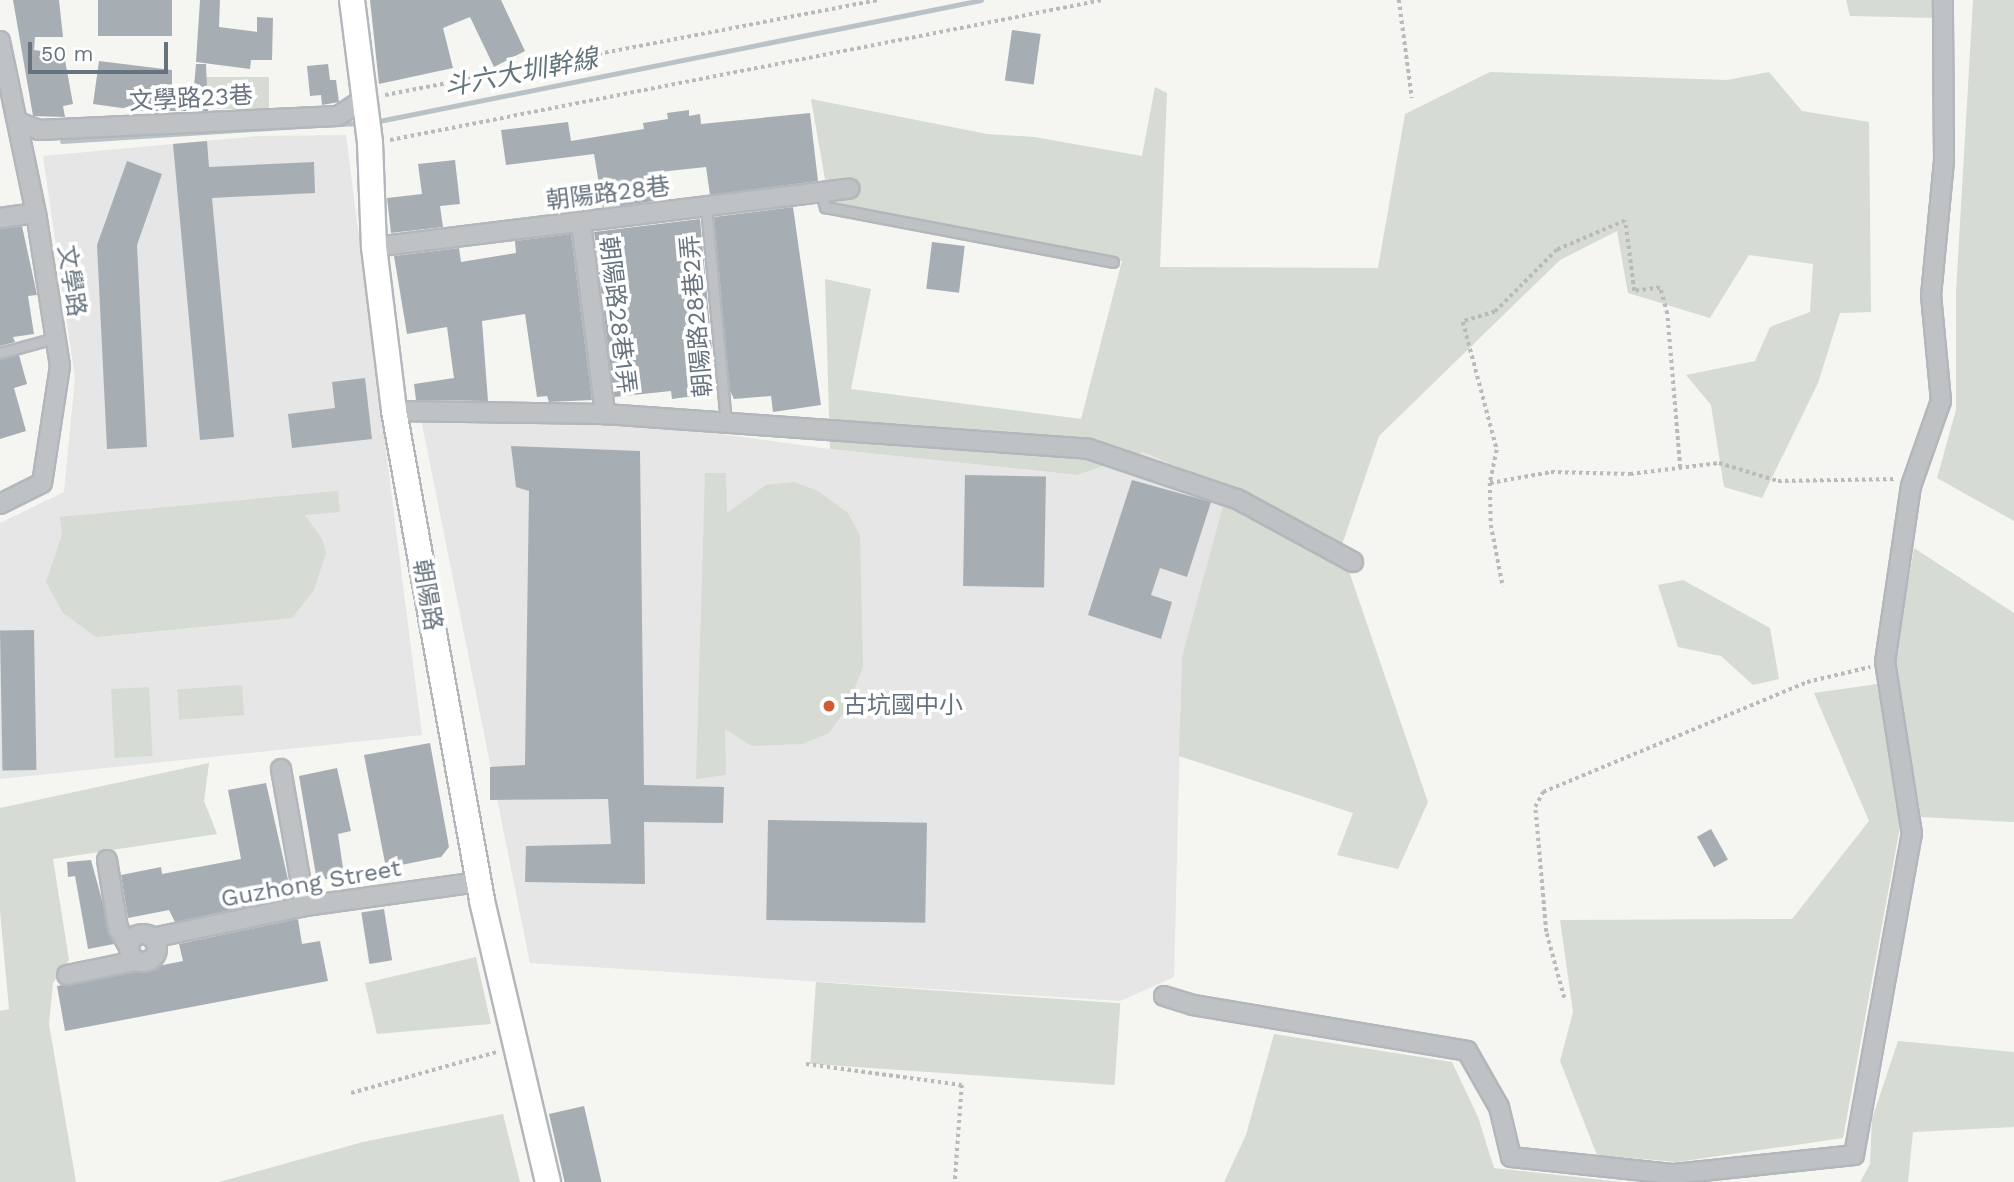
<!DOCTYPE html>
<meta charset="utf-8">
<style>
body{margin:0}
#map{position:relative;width:2014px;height:1182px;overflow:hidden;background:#f5f5f1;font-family:"Work Sans","Noto Sans TC",sans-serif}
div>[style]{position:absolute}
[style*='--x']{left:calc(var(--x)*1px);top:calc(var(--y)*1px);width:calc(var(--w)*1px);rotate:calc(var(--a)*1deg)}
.built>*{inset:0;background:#e5e6e5}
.green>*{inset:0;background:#d6dbd3;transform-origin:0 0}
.stream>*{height:5px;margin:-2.5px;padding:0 2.5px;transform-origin:2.5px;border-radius:2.5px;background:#b9c2c7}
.building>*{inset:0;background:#a7aeb3;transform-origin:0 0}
.path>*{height:3.5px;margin-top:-1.75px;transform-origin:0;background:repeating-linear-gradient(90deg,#b8bbbc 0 3.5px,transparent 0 7px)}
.roads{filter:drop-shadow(2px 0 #b3b7bb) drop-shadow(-2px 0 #b3b7bb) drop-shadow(0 2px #b3b7bb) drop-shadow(0 -2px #b3b7bb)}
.service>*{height:9px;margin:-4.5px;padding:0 4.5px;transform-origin:4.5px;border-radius:4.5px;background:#bec2c5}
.minor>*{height:18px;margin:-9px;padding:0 9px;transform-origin:9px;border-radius:9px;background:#bec2c5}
.minor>.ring{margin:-9px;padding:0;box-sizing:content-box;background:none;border:18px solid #bec2c5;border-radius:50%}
.secondary>*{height:24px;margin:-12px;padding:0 12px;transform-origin:12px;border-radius:12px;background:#fff}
.dots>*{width:19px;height:19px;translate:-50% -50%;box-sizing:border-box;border:4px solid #fff;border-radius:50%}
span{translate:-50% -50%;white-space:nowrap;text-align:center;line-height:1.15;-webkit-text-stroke:7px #fff;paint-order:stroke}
.street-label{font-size:24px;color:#67747f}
.poi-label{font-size:24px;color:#67747f}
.left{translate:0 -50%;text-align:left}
.water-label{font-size:26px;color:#63757c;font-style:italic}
.scale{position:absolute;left:28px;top:42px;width:140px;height:32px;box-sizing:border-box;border:4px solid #67747f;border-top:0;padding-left:9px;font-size:21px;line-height:24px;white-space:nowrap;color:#67747f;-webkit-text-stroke:5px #fff;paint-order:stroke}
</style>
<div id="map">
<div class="built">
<i style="clip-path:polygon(346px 135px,422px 735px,0 779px,0 523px,64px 492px,75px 378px,43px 156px,259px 136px)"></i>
<i style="clip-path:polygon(420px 414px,600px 418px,830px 449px,1076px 475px,1143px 451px,1229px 488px,1182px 656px,1174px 977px,1120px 1001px,530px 963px)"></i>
</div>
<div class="green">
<i style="clip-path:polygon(1846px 0,1936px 0,1936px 18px,1850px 16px)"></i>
<i style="clip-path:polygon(1973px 0,2014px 0,2014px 521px,1937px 478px,1956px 410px,1956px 292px)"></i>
<i style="clip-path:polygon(1490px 72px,1727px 80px,1769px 72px,1802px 111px,1869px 122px,1871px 312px,1840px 313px,1818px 383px,1762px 498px,1724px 487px,1711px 405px,1686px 375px,1755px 361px,1770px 327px,1810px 312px,1813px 264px,1749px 255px,1710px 318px,1628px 293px,1617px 231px,1560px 260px,1379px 436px,1341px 548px,1428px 802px,1398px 869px,1337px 855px,1353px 813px,1179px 756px,1182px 656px,1228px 488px,1143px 452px,1077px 475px,830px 449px,825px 279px,871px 289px,851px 389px,1081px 419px,1122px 261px,830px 208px,811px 99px,987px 134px,1034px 137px,1142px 156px,1155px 87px,1167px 93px,1160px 267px,1378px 268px,1405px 114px)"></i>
<i style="left:269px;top:77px;width:32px;height:63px;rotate:90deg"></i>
<i style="clip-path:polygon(705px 473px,726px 473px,727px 513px,766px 485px,794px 482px,818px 491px,848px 513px,860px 536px,863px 667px,847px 708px,829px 733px,802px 744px,752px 746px,725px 729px,726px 775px,696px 779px)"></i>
<i style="clip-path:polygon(338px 491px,340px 512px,305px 515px,322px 539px,326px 553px,314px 590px,292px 618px,96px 637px,63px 613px,46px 582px,62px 535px,60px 517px)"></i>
<i style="clip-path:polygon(1914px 548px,2014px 613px,2014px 822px,1921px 817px,1895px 659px)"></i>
<i style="clip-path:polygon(1683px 580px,1770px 628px,1779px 679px,1753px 685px,1721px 656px,1678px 647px,1658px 585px)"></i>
<i style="clip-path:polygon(1877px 684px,1900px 827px,1843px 1138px,1677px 1162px,1597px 1155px,1560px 1061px,1573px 1012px,1560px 920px,1792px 919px,1869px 821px,1814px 693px)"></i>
<i style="left:242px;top:685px;width:30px;height:65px;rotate:86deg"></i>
<i style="left:149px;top:687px;width:69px;height:38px;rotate:87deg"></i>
<i style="clip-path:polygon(209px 763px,204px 801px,217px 834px,53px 859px,69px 960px,53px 983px,49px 1024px,76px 1182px,0 1182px,0 1011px,9px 1009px,0 911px,0 808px)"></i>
<i style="clip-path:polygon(476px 957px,491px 1024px,377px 1034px,365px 983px)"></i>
<i style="left:816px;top:982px;width:305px;height:82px;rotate:4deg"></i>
<i style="clip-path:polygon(1274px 1034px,1452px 1062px,1478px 1117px,1494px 1168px,1621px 1182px,1224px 1182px,1246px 1135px)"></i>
<i style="clip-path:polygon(1898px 1041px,2014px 1052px,2014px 1127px,1913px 1132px,1908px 1182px,1860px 1182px,1870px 1164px,1872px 1119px)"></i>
<i style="clip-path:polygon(503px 1114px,520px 1182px,219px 1182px,363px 1142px)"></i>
</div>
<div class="stream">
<i style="--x:374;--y:122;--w:619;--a:-11.36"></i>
<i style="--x:335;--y:124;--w:25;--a:-2"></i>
<i style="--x:62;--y:141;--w:239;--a:-3.6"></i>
</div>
<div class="building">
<i style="clip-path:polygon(13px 0,59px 0,63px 37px,35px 37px,34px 50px,55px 53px,55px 59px,65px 60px,73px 104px,63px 106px,65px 117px,33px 116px)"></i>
<i style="left:98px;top:0;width:74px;height:36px"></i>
<i style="clip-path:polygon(200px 0,220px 0,219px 27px,257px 32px,257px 17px,273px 18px,272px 60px,251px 60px,250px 69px,196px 62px)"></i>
<i style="clip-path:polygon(370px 0,501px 0,525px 51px,494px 67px,470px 17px,443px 28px,453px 68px,379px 84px)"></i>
<i style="left:1012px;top:30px;width:29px;height:51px;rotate:8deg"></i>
<i style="clip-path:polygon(99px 61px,172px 70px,172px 97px,193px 97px,196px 64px,206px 64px,208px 111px,144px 111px,93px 104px)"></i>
<i style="clip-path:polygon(328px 64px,330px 80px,336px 80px,339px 102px,322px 105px,321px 95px,310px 96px,307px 66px)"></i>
<i style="clip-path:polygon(689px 110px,689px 116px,700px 114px,701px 124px,810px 113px,818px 181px,710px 195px,706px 167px,650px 173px,654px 201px,603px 208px,594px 154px,506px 165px,501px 130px,568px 122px,571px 141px,644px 129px,643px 123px,668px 119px,667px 113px)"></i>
<i style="clip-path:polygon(207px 141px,209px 167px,314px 162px,315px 193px,212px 198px,234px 437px,200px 440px,173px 144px)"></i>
<i style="clip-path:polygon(455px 160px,460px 204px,440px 206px,443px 227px,391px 233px,387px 198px,422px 194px,418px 164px)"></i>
<i style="clip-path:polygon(127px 161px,162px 174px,137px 245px,147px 447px,107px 449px,97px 245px)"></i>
<i style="clip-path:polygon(793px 207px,821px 405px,773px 412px,771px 396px,734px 399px,730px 391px,714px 217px)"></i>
<i style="clip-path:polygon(700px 219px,716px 393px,672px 399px,671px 391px,614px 397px,594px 232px)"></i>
<i style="clip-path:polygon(22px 226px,37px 295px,28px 296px,34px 334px,13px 337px,15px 342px,0 346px,0 229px)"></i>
<i style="clip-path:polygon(571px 234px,592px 400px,549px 402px,547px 396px,537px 397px,525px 314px,482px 321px,488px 401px,416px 400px,414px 384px,454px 378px,447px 327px,407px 334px,394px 256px,459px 248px,461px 262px,516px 253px,515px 241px)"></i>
<i style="left:932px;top:242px;width:33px;height:47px;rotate:7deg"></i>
<i style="clip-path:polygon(19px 355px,27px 384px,14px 388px,26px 431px,0 439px,0 360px)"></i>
<i style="clip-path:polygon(365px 378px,372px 439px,292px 448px,288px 414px,335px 408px,332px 382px)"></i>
<i style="clip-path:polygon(511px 446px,640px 451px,644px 785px,724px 787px,723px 823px,644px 822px,645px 884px,525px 882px,526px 846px,611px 844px,608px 799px,490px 800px,490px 767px,525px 765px,529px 491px,516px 487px)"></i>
<i style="left:965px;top:475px;width:81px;height:111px;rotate:1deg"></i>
<i style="clip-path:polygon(1132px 480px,1211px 502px,1187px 577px,1160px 568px,1151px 595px,1172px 602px,1161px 639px,1088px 615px)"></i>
<i style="left:34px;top:630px;width:140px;height:34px;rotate:89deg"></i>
<i style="clip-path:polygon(430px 743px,449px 847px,441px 857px,386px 868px,364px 755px)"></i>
<i style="clip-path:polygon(337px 768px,351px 831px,338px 834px,344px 875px,317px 881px,299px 776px)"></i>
<i style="clip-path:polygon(266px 783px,292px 897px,175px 922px,169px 910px,128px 918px,121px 875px,161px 867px,162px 874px,241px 859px,228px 790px)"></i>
<i style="left:768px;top:820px;width:159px;height:100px;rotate:1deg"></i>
<i style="left:1711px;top:829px;width:35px;height:16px;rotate:61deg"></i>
<i style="clip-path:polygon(91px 860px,114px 944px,88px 949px,75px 876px,68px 877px,67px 862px)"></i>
<i style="left:384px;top:909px;width:52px;height:23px;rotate:81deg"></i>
<i style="clip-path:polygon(298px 919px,302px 944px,320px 941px,328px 981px,65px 1031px,57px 986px,183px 961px,179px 944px)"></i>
<i style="left:584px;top:1106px;width:78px;height:36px;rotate:77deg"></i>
</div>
<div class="path">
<i style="--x:1399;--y:0;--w:99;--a:82.4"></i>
<i style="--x:385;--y:95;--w:502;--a:-10.91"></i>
<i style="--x:390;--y:140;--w:727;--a:-11.11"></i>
<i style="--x:1680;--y:468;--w:155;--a:-94.8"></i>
<i style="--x:1667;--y:314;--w:27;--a:-105"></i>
<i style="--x:1660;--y:288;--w:26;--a:173"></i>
<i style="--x:1634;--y:291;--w:71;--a:-97.3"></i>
<i style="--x:1625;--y:221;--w:74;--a:156.9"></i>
<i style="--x:1557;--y:250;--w:88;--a:135"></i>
<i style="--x:1495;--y:312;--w:34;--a:163"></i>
<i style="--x:1463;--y:322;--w:132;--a:75.1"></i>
<i style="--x:1497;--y:450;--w:34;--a:102"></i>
<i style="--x:1490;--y:483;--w:62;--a:-10.2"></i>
<i style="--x:1551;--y:472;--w:79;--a:1.5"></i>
<i style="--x:1630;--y:474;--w:90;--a:-7"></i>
<i style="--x:1719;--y:463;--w:62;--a:17"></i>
<i style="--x:1778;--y:481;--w:119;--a:-1"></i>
<i style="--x:1490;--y:483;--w:42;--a:88.6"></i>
<i style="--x:1491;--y:525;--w:63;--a:79"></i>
<i style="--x:1564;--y:998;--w:68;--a:-105.3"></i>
<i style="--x:1546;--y:932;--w:125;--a:-95"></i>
<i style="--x:1535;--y:807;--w:17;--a:-62"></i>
<i style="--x:1543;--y:792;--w:286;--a:-22.6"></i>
<i style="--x:1807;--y:682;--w:65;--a:-13.4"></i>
<i style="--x:806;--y:1064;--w:157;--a:7.7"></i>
<i style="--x:962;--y:1085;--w:97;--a:94.1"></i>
<i style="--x:351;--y:1093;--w:152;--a:-15.7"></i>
</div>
<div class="roads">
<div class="service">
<i style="--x:821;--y:193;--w:15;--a:74"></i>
<i style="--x:825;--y:207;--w:293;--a:10.8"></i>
<i style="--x:706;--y:207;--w:217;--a:84.7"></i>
<i style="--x:0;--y:353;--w:57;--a:-15.3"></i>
</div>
<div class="minor">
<i style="--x:0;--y:41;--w:176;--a:78.2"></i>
<i style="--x:36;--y:213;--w:155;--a:81.1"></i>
<i style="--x:60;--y:366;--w:118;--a:98.7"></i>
<i style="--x:42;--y:483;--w:47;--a:153.4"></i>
<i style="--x:18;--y:122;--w:22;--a:21"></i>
<i style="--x:39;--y:130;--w:299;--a:-2.7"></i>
<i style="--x:338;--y:116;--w:30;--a:-33"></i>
<i style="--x:0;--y:218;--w:36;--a:-8"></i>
<i style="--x:581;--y:223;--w:193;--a:82.8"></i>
<i style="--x:374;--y:247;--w:479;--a:-7"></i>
<i style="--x:394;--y:411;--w:211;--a:0.8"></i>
<i style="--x:605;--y:414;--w:485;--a:4.1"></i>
<i style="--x:1089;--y:449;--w:156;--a:18.7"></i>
<i style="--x:1237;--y:499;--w:132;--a:28.5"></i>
<i style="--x:281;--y:769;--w:139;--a:80.1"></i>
<i style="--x:107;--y:860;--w:69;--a:80.8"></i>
<i style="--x:118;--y:928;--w:22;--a:60"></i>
<i class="ring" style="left:129px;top:934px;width:10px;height:10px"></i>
<i style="--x:152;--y:938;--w:156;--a:-11.8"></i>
<i style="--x:305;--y:906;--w:176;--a:-7.9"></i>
<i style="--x:67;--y:975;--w:70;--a:-11.5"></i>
<i style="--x:1164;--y:996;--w:30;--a:17"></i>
<i style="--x:1193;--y:1005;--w:278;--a:9.5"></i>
<i style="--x:1467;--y:1051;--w:64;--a:60.3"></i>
<i style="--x:1499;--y:1107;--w:51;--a:76.5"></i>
<i style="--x:1511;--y:1157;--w:164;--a:6"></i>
<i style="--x:1674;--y:1174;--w:181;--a:-6"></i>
<i style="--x:1854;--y:1155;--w:326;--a:-79.8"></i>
<i style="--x:1912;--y:834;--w:174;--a:-98.9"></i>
<i style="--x:1885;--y:662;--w:178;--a:-81.6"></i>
<i style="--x:1911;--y:486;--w:90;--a:-70.6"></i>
<i style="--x:1941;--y:401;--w:105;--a:-95.4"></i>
<i style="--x:1931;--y:296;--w:137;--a:-84.5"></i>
<i style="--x:1944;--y:160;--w:160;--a:-90.4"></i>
</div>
<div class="secondary">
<i style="--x:352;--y:0;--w:144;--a:82.8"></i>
<i style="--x:370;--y:143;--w:104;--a:87.8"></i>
<i style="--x:374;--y:247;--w:165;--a:83"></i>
<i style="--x:394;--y:411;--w:498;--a:79.8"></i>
<i style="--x:482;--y:901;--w:289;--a:76.8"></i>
</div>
</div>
<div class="dots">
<i style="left:829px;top:706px;background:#d05936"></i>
</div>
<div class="street-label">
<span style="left:191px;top:99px;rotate:-3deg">文學路23巷</span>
<span style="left:608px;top:194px;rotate:-7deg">朝陽路28巷</span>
<span style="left:71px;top:281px;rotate:81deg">文學路</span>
<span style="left:617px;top:315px;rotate:83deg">朝陽路28巷1弄</span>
<span style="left:697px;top:316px;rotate:-95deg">朝陽路28巷2弄</span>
<span style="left:427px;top:595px;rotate:80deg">朝陽路</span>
<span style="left:311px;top:884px;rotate:-10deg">Guzhong Street</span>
</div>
<div class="poi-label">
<span class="left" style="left:843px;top:706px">古坑國中小</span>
</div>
<div class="water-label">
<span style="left:521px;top:73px;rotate:-11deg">斗六大圳幹線</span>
</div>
<div class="scale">50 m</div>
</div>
